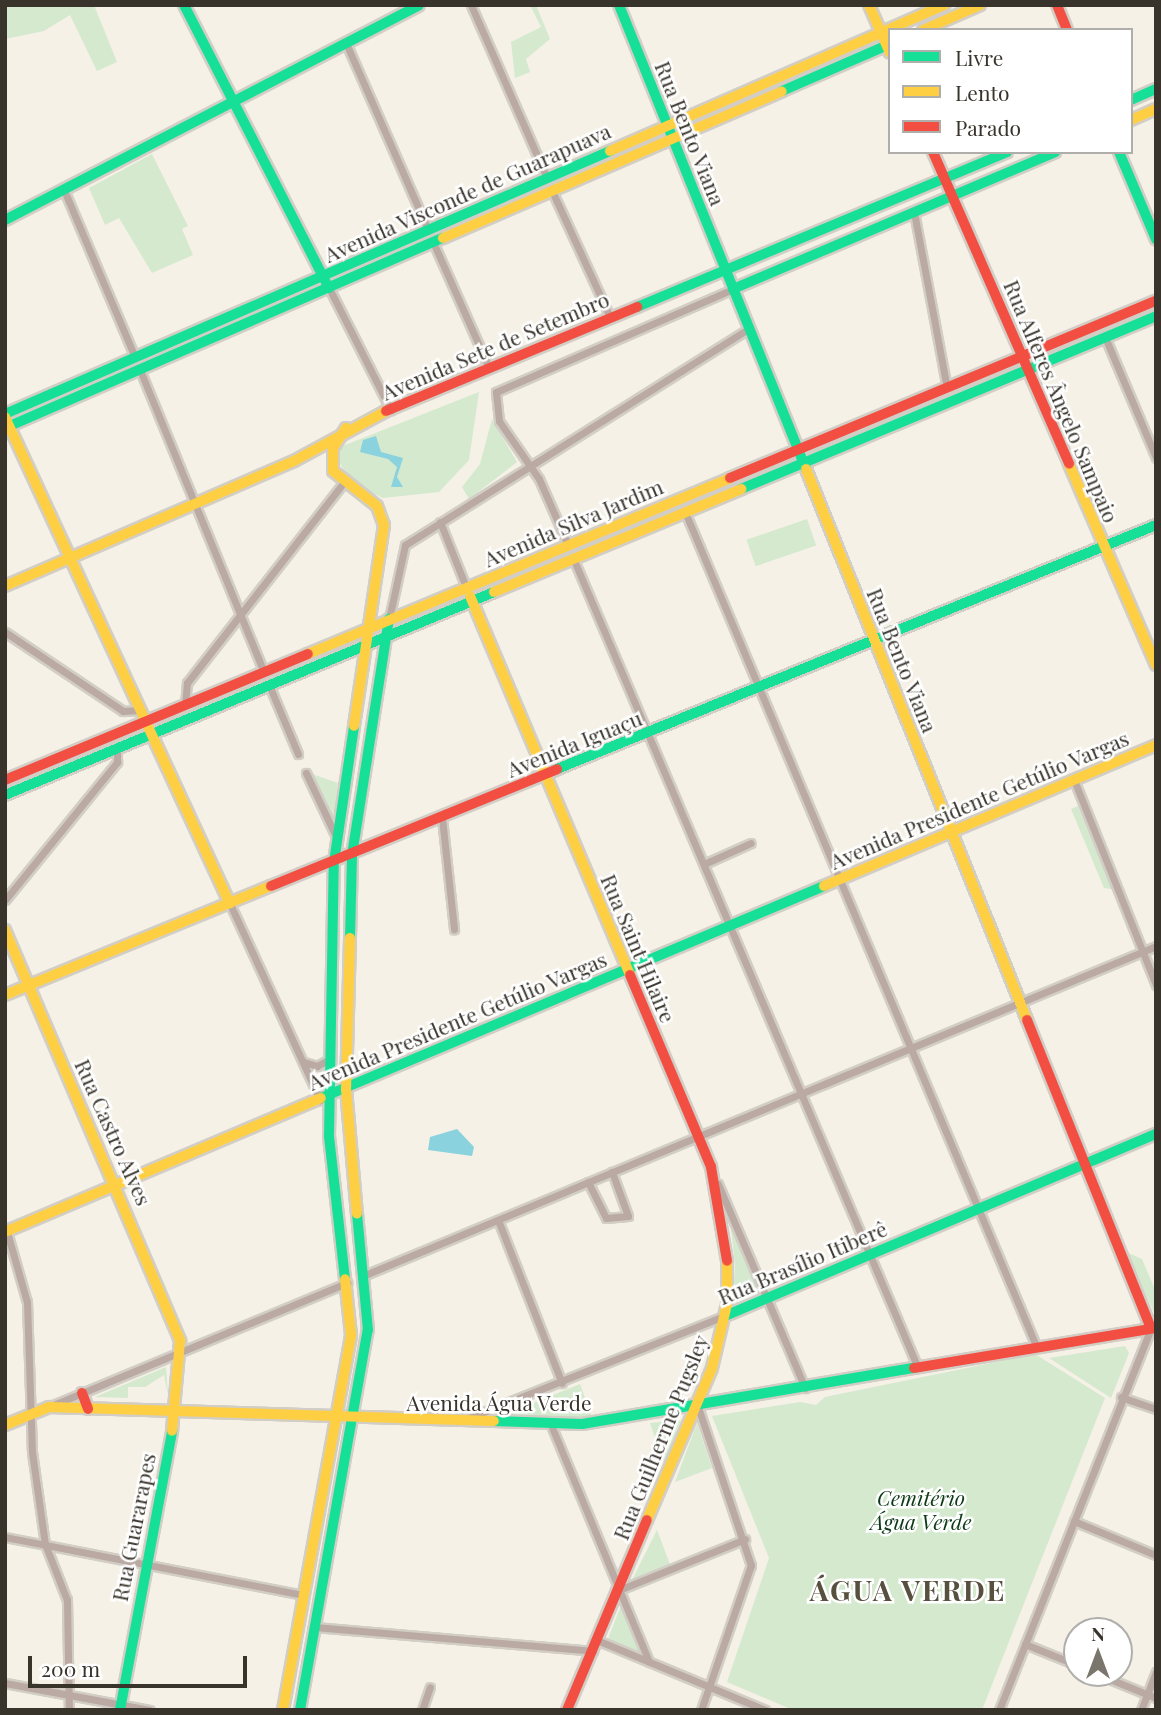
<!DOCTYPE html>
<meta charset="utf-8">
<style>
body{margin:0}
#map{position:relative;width:1161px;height:1715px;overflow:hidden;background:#f6f1e6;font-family:"Playfair Display",serif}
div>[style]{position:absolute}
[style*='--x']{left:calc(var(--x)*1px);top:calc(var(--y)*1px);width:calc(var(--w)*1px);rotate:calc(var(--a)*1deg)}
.green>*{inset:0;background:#d4e9ce;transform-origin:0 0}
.water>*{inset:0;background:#8ad2de}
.roads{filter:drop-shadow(2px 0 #d2cec6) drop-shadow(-2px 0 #d2cec6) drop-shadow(0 2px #d2cec6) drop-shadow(0 -2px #d2cec6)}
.street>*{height:7px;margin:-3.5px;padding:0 3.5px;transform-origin:3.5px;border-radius:3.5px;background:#baaaa3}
.fast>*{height:10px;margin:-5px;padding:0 5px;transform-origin:5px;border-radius:5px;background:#16e098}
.slow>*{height:10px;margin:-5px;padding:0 5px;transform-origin:5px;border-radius:5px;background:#ffcf43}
.jam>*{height:10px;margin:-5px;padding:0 5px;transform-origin:5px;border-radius:5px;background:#f24e42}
span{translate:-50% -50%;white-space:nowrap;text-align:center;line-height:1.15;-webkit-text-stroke:5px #fff;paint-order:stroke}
.street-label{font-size:21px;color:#38342c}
.park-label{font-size:21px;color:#0c3a16;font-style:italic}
.district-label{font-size:28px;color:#58503f;font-weight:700;letter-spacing:2px}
.frame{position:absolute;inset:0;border:7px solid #38342c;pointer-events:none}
.legend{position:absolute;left:888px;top:28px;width:245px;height:126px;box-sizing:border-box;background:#fff;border:2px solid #afaeab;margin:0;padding:9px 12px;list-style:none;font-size:21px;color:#38342c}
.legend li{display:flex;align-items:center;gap:14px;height:35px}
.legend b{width:35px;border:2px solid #afaeab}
.north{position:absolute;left:1063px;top:1617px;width:70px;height:70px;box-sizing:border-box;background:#fff;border:2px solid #afaeab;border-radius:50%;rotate:0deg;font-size:19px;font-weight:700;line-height:28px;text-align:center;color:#38342c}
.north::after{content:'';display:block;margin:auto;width:24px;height:32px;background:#7a766d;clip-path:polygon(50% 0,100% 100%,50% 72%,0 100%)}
.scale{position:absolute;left:28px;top:1656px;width:219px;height:32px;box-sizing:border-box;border:4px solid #38342c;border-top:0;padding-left:9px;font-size:21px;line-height:24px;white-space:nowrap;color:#38342c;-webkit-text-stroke:5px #fff;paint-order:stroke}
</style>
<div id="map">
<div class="green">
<i style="clip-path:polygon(5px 5px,94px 5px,117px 62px,97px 71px,70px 15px,44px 31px,5px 39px)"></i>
<i style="clip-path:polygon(530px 5px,536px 5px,550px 39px,526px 59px,530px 72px,515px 78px,511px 42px,541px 27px)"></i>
<i style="clip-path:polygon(152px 154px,188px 226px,182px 229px,193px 255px,152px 273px,119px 218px,105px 225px,89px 188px)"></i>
<i style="clip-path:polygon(479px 392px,469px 460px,439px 492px,383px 498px,356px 486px,338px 461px,340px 447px)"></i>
<i style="clip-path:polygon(492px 419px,517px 462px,469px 499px,462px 487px,480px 464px)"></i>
<i style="left:807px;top:519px;width:28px;height:64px;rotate:71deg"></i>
<i style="clip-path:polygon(309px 773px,338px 783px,333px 828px)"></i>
<i style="clip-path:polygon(1078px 806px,1111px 886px,1111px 889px,1104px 888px,1071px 809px)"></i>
<i style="clip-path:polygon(730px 1221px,760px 1292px,733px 1304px,735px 1263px)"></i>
<i style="clip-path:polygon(1126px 1252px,1142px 1259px,1156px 1292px,1156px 1317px)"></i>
<i style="clip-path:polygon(1125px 1346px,1129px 1353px,1111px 1398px,1049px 1358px)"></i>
<i style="clip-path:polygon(1035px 1354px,1105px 1398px,982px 1710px,793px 1710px,727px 1682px,769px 1558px,712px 1416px,800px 1402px,816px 1405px,825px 1397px)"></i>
<i style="clip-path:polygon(166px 1367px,168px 1396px,164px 1375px,145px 1387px,128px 1387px,128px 1398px,95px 1397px)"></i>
<i style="clip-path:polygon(580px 1384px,592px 1417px,496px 1418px)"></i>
<i style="clip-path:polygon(681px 1420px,664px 1463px,650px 1423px)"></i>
<i style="clip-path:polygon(697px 1423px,712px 1468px,675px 1482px)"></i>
<i style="clip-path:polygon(657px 1530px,671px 1567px,629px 1586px)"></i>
<i style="clip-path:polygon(621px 1605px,643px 1653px,608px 1639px)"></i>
</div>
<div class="water">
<i style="clip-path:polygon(376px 436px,381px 452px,403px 458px,397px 477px,403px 487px,391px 487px,397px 467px,388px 459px,360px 452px,363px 440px)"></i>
<i style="clip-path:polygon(457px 1129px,474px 1147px,472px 1156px,428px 1150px,430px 1137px)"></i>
</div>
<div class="roads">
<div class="street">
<i style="--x:471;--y:5;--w:189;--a:66.3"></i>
<i style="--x:346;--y:43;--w:204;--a:66.3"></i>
<i style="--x:64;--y:190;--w:181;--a:67"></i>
<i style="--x:552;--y:191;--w:139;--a:65.3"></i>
<i style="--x:914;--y:212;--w:179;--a:79.4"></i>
<i style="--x:433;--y:242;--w:138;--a:66"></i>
<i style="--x:329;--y:288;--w:137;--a:63.1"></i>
<i style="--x:1105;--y:337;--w:131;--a:67.1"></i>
<i style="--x:140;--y:370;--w:326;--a:67.7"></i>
<i style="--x:685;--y:512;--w:907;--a:67.17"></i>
<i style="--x:440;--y:522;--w:70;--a:68.2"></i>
<i style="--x:568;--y:545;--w:72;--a:-113.7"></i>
<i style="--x:539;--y:479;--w:70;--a:-124.6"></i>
<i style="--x:499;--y:421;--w:29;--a:-96"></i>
<i style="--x:496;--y:392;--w:258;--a:-23.5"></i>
<i style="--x:573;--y:558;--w:880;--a:66.93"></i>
<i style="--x:389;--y:619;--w:76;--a:-77.8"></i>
<i style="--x:405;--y:545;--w:407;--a:-32.2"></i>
<i style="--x:5;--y:632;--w:142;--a:33.8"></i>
<i style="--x:123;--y:711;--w:17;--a:-3"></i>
<i style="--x:269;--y:685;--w:75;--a:67.2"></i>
<i style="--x:185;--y:705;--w:22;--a:-85"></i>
<i style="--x:187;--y:683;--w:254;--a:-52"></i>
<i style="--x:306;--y:773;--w:73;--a:64.8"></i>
<i style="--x:1074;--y:780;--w:221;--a:68.2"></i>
<i style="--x:442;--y:818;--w:112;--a:83.8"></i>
<i style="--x:704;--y:864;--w:51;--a:-24.1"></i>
<i style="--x:5;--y:900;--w:178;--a:-50.9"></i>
<i style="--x:117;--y:762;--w:14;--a:-90"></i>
<i style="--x:230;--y:904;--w:216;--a:65.3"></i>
<i style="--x:304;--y:1062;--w:14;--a:17"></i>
<i style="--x:317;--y:1066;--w:13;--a:-29"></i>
<i style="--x:588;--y:1182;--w:40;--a:63.4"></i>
<i style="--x:606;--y:1218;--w:22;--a:-5"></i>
<i style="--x:628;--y:1216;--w:47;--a:-110"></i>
<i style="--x:718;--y:1184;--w:222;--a:66.9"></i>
<i style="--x:498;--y:1220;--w:175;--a:68.6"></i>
<i style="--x:7;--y:1232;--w:73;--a:74.1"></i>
<i style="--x:27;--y:1302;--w:150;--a:88.1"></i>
<i style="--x:32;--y:1452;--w:93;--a:82"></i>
<i style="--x:45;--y:1544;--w:60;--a:68.6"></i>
<i style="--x:67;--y:1600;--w:110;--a:89"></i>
<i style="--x:365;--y:1275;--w:857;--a:-22.58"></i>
<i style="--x:1121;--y:1397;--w:37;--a:19"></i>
<i style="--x:51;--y:1406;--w:321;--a:-22.6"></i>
<i style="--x:698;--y:1407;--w:167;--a:71.5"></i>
<i style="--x:751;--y:1565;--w:153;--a:109"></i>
<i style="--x:469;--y:1418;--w:275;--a:-21.8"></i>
<i style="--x:551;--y:1425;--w:256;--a:67.5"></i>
<i style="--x:1074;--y:1521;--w:89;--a:22.5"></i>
<i style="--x:5;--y:1537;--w:305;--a:11"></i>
<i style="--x:619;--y:1590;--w:136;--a:-22"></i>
<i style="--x:315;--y:1627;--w:279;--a:4.9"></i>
<i style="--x:597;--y:1640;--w:182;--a:22.6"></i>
<i style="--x:1025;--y:1644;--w:56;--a:22"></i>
<i style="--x:1095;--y:1673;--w:66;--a:22.3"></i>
<i style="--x:5;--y:1683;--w:147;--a:10.6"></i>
<i style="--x:422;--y:1710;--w:24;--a:-71"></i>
<i style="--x:999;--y:1710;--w:411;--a:-68.3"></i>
<i style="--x:1141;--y:1710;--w:41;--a:-68.5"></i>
</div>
<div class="fast">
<i style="--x:184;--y:5;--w:318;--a:62.9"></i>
<i style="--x:619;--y:5;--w:500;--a:68.05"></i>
<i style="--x:782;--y:91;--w:118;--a:-23.5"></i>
<i style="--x:1131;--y:100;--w:27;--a:-24"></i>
<i style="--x:1119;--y:152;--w:95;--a:67"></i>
<i style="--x:5;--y:220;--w:466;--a:-27.4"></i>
<i style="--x:733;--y:289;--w:350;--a:-23"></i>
<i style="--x:637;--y:307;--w:401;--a:-22.7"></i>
<i style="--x:5;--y:414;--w:660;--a:-23.5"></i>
<i style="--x:5;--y:428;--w:477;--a:-23.5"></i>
<i style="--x:741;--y:489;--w:450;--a:-22.6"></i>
<i style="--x:557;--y:769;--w:647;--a:-22.16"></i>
<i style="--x:5;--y:795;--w:529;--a:-22.54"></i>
<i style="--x:350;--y:938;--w:83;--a:-88.6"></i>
<i style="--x:352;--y:855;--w:239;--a:-81.1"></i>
<i style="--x:321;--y:1098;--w:546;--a:-22.85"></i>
<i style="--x:345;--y:1279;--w:144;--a:-96.4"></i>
<i style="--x:329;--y:1136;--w:274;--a:-89"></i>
<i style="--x:334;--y:862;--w:137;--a:-81.6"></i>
<i style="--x:725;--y:1316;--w:468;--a:-22.9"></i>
<i style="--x:494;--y:1421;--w:88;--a:2"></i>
<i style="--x:582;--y:1424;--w:337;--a:-9.6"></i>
<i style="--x:120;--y:1710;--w:284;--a:-79.4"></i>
<i style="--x:300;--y:1710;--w:386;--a:-79.9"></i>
<i style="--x:368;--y:1330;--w:117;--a:-95.4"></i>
</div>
<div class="slow">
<i style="--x:869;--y:5;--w:52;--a:66.4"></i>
<i style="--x:923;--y:30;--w:62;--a:-23.7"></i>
<i style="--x:1131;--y:120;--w:27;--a:-24"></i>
<i style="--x:610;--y:151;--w:365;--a:-23.6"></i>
<i style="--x:443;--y:238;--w:369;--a:-23.4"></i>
<i style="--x:5;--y:417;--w:536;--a:65.2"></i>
<i style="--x:346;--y:428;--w:24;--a:123"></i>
<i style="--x:333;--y:448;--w:23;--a:90"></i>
<i style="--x:333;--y:471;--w:56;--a:38.5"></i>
<i style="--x:377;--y:506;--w:20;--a:70"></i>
<i style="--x:384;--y:525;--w:203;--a:98.5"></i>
<i style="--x:1069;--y:464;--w:219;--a:66.6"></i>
<i style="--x:806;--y:469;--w:594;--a:68.14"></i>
<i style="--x:5;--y:586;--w:315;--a:-23.4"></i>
<i style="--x:294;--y:461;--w:105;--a:-28.5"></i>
<i style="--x:494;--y:592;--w:268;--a:-22.6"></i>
<i style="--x:470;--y:596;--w:411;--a:67.1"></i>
<i style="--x:308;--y:654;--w:457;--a:-22.6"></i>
<i style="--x:824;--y:886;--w:361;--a:-23"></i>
<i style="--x:5;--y:930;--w:447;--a:66.9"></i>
<i style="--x:180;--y:1341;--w:90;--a:95.1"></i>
<i style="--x:350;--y:938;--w:151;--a:91.5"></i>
<i style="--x:346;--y:1089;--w:125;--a:85"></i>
<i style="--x:5;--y:995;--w:287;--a:-22.3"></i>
<i style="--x:5;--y:1232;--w:343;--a:-23"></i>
<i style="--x:5;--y:1425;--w:48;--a:-22.2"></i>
<i style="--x:49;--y:1407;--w:445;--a:1.8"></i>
<i style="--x:647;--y:1520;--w:165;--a:-66.8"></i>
<i style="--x:712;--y:1368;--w:66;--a:-76.8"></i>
<i style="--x:727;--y:1304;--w:43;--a:-90"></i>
<i style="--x:283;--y:1710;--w:381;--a:-79.7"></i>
<i style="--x:351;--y:1335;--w:56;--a:-96.1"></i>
</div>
<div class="jam">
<i style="--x:1057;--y:5;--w:27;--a:68"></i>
<i style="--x:933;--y:152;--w:340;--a:66.4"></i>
<i style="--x:386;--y:411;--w:272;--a:-22.5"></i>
<i style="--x:730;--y:478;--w:461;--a:-22.6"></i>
<i style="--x:5;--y:780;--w:328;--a:-22.6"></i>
<i style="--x:271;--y:886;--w:309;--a:-22.2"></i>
<i style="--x:630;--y:975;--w:208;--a:67.1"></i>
<i style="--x:711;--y:1167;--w:95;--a:80.3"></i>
<i style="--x:1027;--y:1020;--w:332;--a:68.1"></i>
<i style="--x:914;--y:1368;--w:244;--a:-9.4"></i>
<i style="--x:82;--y:1393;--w:17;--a:69"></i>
<i style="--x:567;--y:1710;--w:206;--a:-67.2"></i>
</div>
</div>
<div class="street-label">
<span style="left:691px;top:133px;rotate:68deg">Rua Bento Viana</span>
<span style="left:467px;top:192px;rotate:-24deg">Avenida Visconde de Guarapuava</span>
<span style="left:495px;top:345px;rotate:-23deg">Avenida Sete de Setembro</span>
<span style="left:1062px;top:401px;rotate:67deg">Rua Alferes Ângelo Sampaio</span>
<span style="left:573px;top:522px;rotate:-23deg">Avenida Silva Jardim</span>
<span style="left:903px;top:660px;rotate:68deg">Rua Bento Viana</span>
<span style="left:574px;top:743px;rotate:-22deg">Avenida Iguaçu</span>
<span style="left:979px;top:799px;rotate:-23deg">Avenida Presidente Getúlio Vargas</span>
<span style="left:639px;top:948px;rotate:67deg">Rua Saint Hilaire</span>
<span style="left:457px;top:1020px;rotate:-23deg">Avenida Presidente Getúlio Vargas</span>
<span style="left:114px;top:1132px;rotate:66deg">Rua Castro Alves</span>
<span style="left:802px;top:1262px;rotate:-23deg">Rua Brasílio Itiberê</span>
<span style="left:499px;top:1402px">Avenida Água Verde</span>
<span style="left:660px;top:1437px;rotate:-68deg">Rua Guilherme Pugsley</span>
<span style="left:133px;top:1527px;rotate:-79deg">Rua Guararapes</span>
</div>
<div class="park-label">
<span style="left:921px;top:1509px">Cemitério<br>Água Verde</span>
</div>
<div class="district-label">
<span style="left:908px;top:1590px">ÁGUA VERDE</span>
</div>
<div class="frame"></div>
<ul class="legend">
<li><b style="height:9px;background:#16e098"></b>Livre</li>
<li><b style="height:9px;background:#ffcf43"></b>Lento</li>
<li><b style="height:9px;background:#f24e42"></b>Parado</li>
</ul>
<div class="north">N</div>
<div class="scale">200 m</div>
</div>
